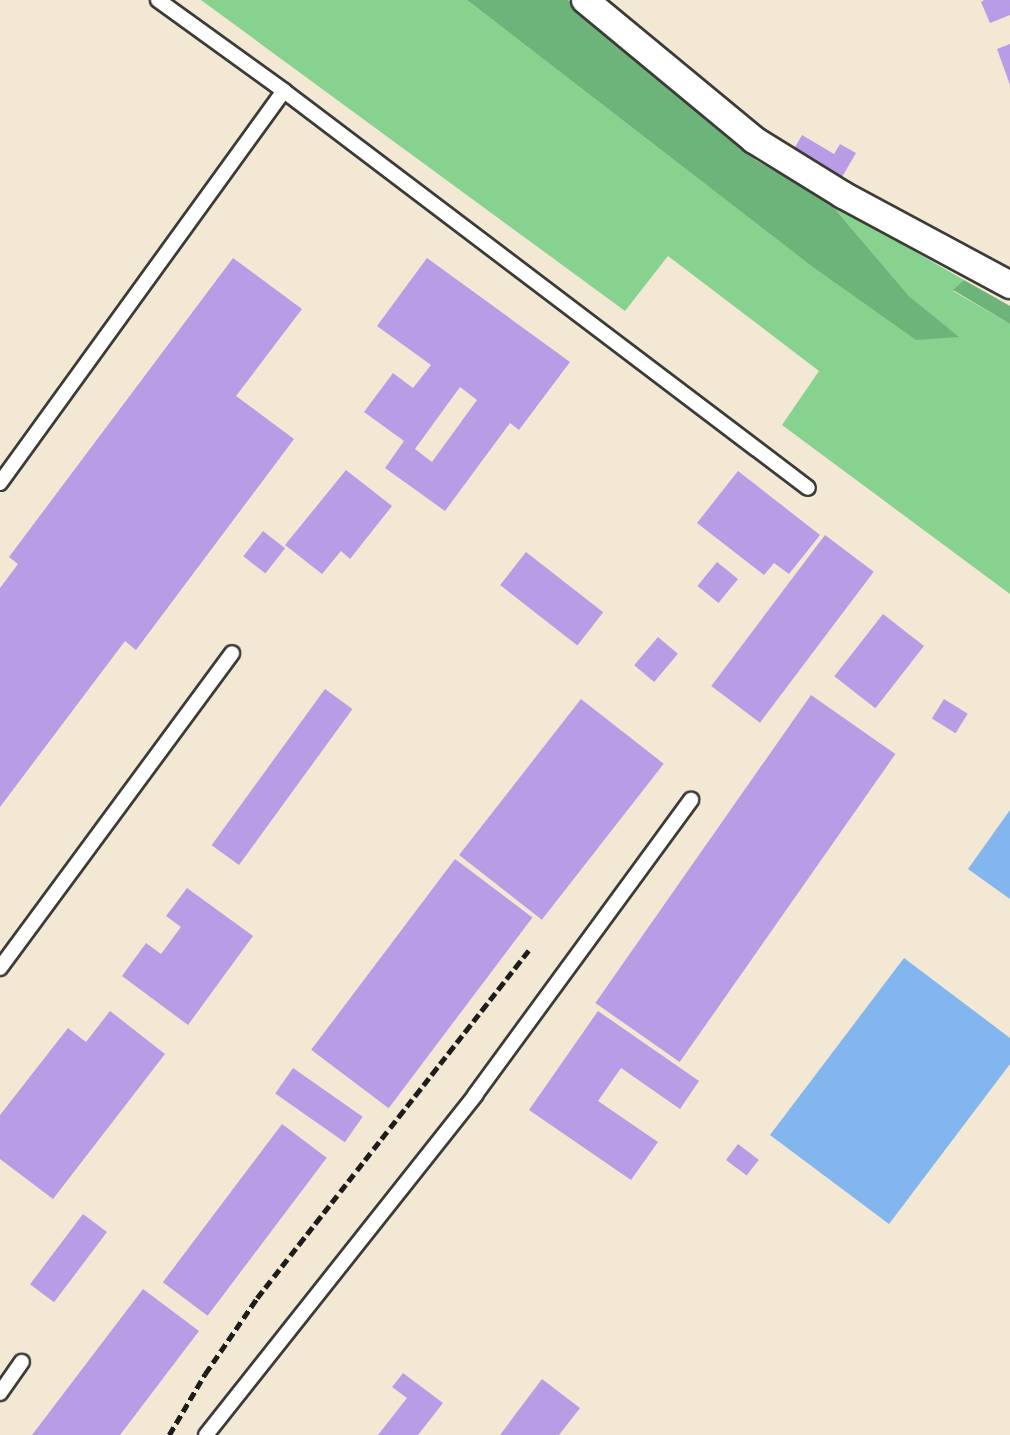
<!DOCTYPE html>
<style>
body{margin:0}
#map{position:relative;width:1010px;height:1435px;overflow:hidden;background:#f3e8d3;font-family:"Playpen Sans",sans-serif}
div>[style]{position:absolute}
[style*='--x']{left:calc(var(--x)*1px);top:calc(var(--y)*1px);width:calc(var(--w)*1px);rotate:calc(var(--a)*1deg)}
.green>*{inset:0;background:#87d28f}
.forest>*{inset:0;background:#6db47a}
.water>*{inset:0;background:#83b5ef}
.building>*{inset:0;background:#b89de6;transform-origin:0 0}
.roads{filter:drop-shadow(2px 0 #3c3b37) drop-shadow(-2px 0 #3c3b37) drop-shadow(0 2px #3c3b37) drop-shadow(0 -2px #3c3b37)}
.lane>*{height:14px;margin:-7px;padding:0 7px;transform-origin:7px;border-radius:7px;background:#fff}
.street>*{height:26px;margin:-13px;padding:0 13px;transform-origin:13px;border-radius:13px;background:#fff}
.rail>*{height:4.5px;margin-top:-2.25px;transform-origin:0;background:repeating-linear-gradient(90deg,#1c1c1c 0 9px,transparent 0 13.5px)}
span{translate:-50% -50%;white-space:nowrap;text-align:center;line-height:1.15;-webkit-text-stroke:5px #f7f3e8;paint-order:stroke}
</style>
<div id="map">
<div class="green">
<i style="clip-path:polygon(201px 0,467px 0,806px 262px,958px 337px,909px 296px,829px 202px,964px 280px,953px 291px,1010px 324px,1010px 594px,782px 425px,819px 371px,668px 256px,625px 311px)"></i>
</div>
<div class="forest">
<i style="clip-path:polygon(467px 0,568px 0,726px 137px,757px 161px,829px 202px,909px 296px,959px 337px,916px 340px,806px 262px)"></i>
<i style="clip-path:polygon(964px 280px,1010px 306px,1010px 324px,953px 290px)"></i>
</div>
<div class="water">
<i style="clip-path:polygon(1010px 810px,1010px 899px,968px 869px)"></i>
<i style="clip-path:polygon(904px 958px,1010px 1038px,1010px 1064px,889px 1224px,770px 1135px)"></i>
</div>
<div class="building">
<i style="clip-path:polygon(984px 0,1010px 0,1010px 15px,990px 23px,981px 2px)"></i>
<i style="clip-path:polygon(1010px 44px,1010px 85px,997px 49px)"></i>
<i style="clip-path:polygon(802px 135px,834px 154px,840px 144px,856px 153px,842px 177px,794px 149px)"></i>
<i style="clip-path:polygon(233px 258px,302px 309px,236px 396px,294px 439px,136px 650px,125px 641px,0 807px,0 588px,18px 564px,9px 557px)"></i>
<i style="clip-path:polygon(evenodd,427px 258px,570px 362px,519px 430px,510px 423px,445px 511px,385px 468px,404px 441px,364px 412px,393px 373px,413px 388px,431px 365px,377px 326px,427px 258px,460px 387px,477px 400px,432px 462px,415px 449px,460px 387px)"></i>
<i style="clip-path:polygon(346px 470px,392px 506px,350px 559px,341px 551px,322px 574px,285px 545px)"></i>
<i style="clip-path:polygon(738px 471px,820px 535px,789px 574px,774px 563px,764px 575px,697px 523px)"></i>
<i style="left:263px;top:531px;width:28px;height:32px;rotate:38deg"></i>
<i style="left:825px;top:535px;width:61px;height:189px;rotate:37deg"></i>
<i style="left:526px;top:552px;width:98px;height:42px;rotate:38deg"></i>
<i style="left:717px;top:562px;width:27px;height:31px;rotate:39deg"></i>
<i style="left:883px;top:614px;width:52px;height:79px;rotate:38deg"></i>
<i style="left:658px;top:637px;width:26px;height:37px;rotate:40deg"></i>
<i style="left:325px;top:689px;width:34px;height:193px;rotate:36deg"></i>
<i style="left:811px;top:695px;width:103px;height:376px;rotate:35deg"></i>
<i style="left:581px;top:699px;width:105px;height:198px;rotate:38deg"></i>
<i style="left:944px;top:699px;width:28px;height:23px;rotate:32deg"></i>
<i style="left:455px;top:859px;width:97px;height:239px;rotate:37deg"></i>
<i style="clip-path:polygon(187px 888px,253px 936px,188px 1025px,122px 976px,146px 943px,161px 954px,181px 927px,166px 916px)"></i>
<i style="clip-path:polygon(110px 1011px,165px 1054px,53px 1199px,0 1159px,0 1115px,68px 1028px,86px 1042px)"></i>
<i style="clip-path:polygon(598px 1011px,699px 1081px,680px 1109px,621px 1068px,598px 1101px,658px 1142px,631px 1180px,529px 1110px)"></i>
<i style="left:293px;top:1068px;width:85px;height:31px;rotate:35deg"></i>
<i style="left:282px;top:1124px;width:56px;height:198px;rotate:37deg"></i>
<i style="left:738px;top:1144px;width:26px;height:20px;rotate:37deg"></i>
<i style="left:83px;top:1214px;width:30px;height:88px;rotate:37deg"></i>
<i style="clip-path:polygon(143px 1289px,199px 1331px,120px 1435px,32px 1435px)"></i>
<i style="clip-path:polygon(403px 1373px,443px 1403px,418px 1435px,378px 1435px,407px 1398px,392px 1387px)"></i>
<i style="clip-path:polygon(542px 1379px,580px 1408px,559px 1435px,500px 1435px)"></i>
</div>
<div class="roads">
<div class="lane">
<i style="--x:158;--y:0;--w:155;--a:35.8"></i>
<i style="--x:284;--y:91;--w:657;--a:37.15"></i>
<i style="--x:0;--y:483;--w:484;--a:-54.1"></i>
<i style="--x:0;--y:968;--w:391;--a:-53.6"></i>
<i style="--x:0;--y:1393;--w:38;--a:-55"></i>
<i style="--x:206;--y:1435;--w:434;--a:-51.6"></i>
<i style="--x:475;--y:1095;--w:366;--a:-53.8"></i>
</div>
<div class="street">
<i style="--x:585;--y:0;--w:219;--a:39.6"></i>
<i style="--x:754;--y:140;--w:105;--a:31.7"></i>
<i style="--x:843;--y:195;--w:190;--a:28.3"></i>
</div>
</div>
<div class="rail">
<i style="--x:169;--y:1435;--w:71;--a:-59.5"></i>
<i style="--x:205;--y:1374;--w:92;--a:-55.6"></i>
<i style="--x:257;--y:1298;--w:444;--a:-52"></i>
</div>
</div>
